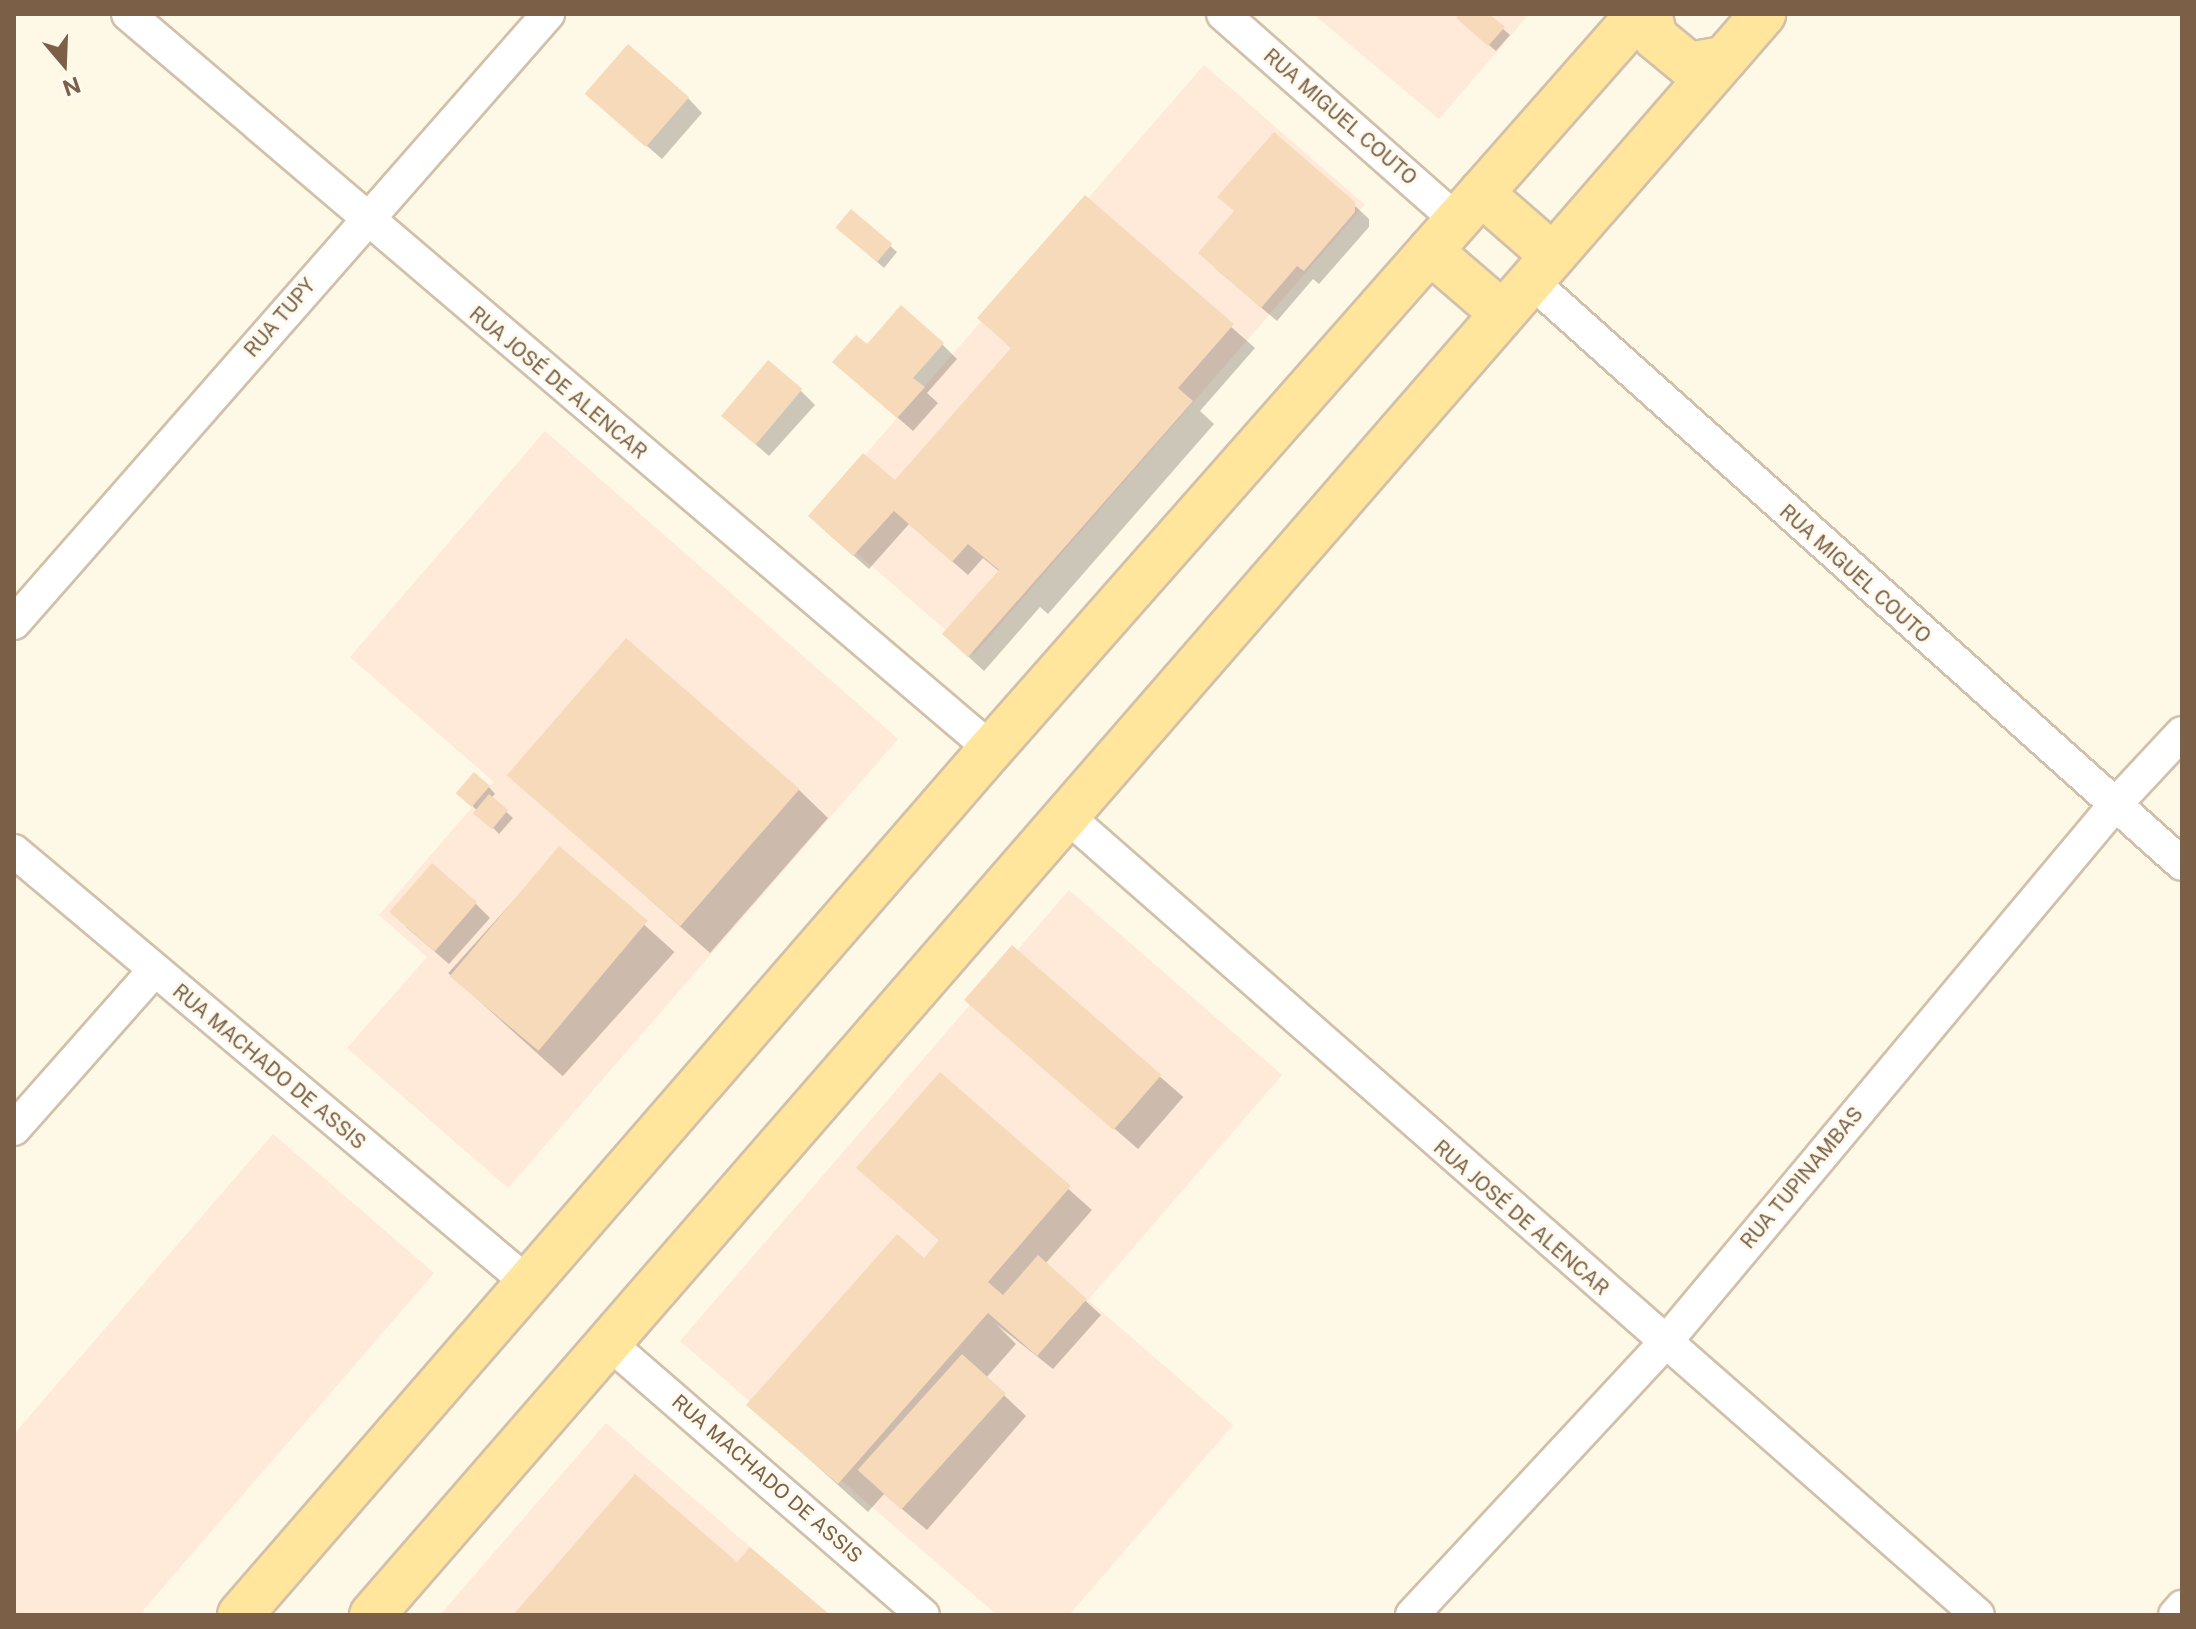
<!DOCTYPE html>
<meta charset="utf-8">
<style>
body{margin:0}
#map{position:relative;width:2196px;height:1629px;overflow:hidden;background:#fef8e6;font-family:"Public Sans",sans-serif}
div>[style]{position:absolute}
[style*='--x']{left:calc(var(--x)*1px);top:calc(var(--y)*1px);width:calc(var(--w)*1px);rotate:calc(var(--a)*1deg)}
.commercial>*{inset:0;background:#ffe9d9;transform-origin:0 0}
.shadow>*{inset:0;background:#0003;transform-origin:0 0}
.building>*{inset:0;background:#f7daba;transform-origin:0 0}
.roads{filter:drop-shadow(2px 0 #d2c0aa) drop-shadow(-2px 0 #d2c0aa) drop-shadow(0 2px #d2c0aa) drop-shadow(0 -2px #d2c0aa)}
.street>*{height:32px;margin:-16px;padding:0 16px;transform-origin:16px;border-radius:16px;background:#fff}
.primary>*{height:44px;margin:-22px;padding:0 22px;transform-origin:22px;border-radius:22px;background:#ffe69c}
span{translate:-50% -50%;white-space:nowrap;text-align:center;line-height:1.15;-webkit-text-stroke:6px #fffaee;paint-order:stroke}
.street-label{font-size:20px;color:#7b6047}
.frame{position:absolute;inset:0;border:16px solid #7b6047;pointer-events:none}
.north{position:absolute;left:24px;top:24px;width:80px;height:80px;-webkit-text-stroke:6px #fffaee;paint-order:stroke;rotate:161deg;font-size:22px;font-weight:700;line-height:32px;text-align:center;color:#7b6047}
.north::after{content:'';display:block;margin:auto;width:28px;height:36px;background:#7b6047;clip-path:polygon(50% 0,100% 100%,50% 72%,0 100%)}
</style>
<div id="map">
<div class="commercial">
<i style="clip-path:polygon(1313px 14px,1529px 14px,1439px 119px)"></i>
<i style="left:1204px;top:65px;width:213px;height:596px;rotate:41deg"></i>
<i style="clip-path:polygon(545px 431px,898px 739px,508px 1188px,347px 1048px,427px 957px,379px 915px,494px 782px,350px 657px)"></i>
<i style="clip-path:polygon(1069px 890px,1282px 1075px,1088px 1300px,1233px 1425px,1069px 1615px,997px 1615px,680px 1341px)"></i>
<i style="clip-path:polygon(273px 1134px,434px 1273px,139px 1615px,14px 1615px,14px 1434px)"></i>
<i style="clip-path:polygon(606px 1423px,750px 1547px,830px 1615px,440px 1615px)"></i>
</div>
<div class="shadow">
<i style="clip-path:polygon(1462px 14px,1486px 14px,1510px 35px,1496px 51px,1465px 25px)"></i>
<i style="clip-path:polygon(688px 98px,702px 113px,662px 159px,602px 107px)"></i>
<i style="clip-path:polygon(1085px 198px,1255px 348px,1200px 411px,1214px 424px,1048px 614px,1040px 607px,984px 671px,960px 649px,1000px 572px,983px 558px,968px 575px,909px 524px,869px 569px,825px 531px,895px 483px,1012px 349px,980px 318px)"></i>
<i style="clip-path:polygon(1353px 204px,1369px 219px,1369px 227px,1319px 284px,1313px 279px,1277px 321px,1215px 268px)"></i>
<i style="clip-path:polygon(851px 211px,897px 252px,884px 268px,844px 233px)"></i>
<i style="clip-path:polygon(942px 344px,957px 359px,927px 393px,938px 403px,913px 431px,850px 376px,867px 347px)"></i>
<i style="clip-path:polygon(800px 390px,815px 405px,769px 456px,738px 429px)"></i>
<i style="clip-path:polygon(509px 775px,798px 789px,828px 818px,710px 953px)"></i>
<i style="clip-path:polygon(489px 787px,495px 794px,491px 798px,513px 818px,499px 834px,466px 799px)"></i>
<i style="left:560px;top:849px;width:154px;height:167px;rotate:42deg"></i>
<i style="clip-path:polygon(475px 903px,490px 918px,449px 964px,406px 927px)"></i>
<i style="left:1012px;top:948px;width:227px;height:69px;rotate:41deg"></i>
<i style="clip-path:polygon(940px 1075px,1092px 1210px,1045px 1264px,1101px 1315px,1053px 1369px,996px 1324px,1016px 1344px,986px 1378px,1026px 1416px,927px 1530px,884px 1494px,868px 1512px,749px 1405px,924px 1260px,940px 1241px,859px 1168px)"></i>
</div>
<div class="building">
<i style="clip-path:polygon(1459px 14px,1489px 14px,1505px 27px,1488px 46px,1456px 18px)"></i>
<i style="left:628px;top:44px;width:81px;height:66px;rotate:41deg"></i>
<i style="clip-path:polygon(1274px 132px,1355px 202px,1355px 212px,1304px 271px,1297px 266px,1261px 308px,1198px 253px,1234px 211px,1217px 197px)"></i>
<i style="clip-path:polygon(1085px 195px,1234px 324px,1178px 388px,1193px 401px,968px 657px,942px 634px,999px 570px,968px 544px,952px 562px,894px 511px,853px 556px,808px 516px,863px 453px,895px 480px,1011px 348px,977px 318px)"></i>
<i style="left:851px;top:209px;width:54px;height:24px;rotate:40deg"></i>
<i style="clip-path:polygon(901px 305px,944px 343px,913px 378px,925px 387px,897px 418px,832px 362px,856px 335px,867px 344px)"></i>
<i style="left:768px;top:360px;width:45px;height:73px;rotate:40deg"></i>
<i style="left:626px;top:638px;width:230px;height:182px;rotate:41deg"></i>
<i style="left:474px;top:772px;width:21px;height:28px;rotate:41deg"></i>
<i style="left:489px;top:794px;width:25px;height:25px;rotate:40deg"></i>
<i style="left:559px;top:846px;width:116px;height:170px;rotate:40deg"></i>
<i style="left:432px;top:863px;width:60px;height:65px;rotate:41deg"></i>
<i style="left:1012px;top:945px;width:198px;height:73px;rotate:41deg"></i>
<i style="clip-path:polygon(940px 1072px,1071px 1186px,988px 1282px,1003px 1295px,1038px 1255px,1087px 1299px,1037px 1356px,988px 1313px,838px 1484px,746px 1405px,897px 1234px,924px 1258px,939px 1240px,856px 1168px)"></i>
<i style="left:962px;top:1354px;width:59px;height:156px;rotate:42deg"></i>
<i style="clip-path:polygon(635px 1474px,737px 1562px,750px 1547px,830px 1615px,513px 1615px)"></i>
</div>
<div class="roads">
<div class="street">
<i style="--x:128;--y:14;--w:1134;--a:40.42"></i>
<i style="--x:1223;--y:14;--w:312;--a:41.4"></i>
<i style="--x:1530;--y:280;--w:875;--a:41.85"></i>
<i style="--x:14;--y:623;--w:810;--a:-48.75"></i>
<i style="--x:1068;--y:817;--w:1210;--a:41.25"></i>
<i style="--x:14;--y:851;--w:670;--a:40.04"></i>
<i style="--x:14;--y:1129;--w:211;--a:-48.5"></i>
<i style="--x:610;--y:1344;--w:414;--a:40.9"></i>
<i style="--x:1412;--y:1615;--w:370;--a:-47.1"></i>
<i style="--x:1664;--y:1344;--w:700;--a:-50.1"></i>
<i style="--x:2113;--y:807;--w:101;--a:-47"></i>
<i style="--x:2175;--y:1615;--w:11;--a:-49"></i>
</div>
<div class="primary">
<i style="--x:1649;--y:14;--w:24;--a:75"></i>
<i style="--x:1655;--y:37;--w:44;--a:39.5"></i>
<i style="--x:1689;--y:65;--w:36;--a:-10"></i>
<i style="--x:1481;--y:193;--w:94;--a:41.1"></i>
<i style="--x:1430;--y:251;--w:95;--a:40.7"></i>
<i style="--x:240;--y:1615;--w:1146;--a:-49.07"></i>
<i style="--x:991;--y:749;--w:980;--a:-48.6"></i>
<i style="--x:372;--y:1615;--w:2121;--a:-49.01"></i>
</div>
</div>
<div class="street-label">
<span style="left:1340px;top:117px;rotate:41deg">RUA MIGUEL COUTO</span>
<span style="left:280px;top:318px;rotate:-49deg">RUA TUPY</span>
<span style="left:558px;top:383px;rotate:40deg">RUA JOSÉ DE ALENCAR</span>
<span style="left:1855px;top:574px;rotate:42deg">RUA MIGUEL COUTO</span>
<span style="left:269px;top:1067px;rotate:40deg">RUA MACHADO DE ASSIS</span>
<span style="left:1802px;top:1178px;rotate:-50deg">RUA TUPINAMBAS</span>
<span style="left:1521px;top:1218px;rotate:41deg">RUA JOSÉ DE ALENCAR</span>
<span style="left:767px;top:1479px;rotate:41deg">RUA MACHADO DE ASSIS</span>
</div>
<div class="frame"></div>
<div class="north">N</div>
</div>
